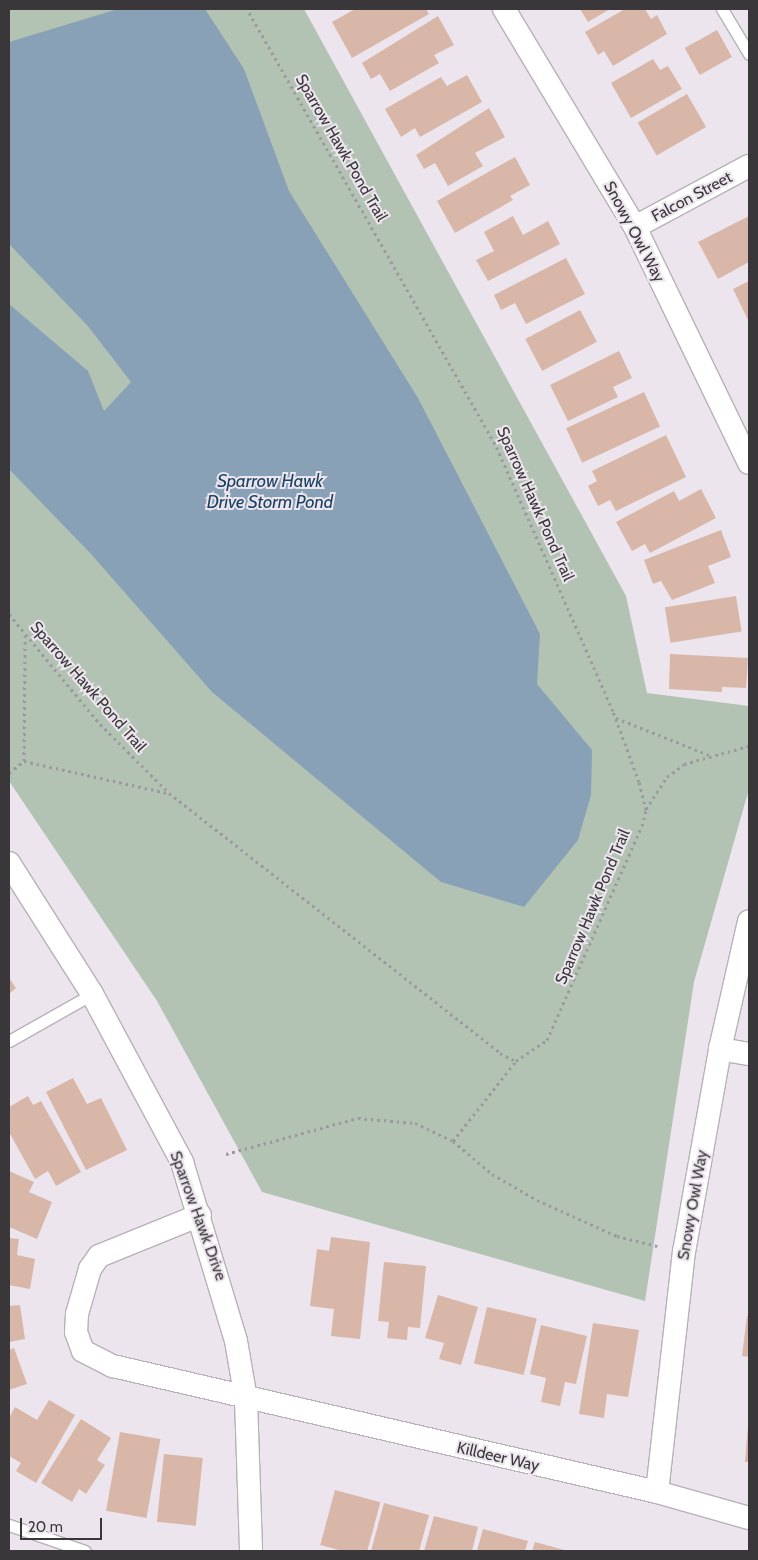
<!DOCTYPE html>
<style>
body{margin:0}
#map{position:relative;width:758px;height:1560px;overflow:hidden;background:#ece5ed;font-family:Cabin,sans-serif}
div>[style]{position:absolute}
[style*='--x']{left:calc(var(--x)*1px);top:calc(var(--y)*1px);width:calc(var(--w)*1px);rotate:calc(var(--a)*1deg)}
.green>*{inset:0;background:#b2c3b4}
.water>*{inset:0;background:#88a1b7}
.building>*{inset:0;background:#d8b7a9;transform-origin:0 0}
.path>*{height:3px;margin-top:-1.5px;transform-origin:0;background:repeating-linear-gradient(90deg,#9d979e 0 2.5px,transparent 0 6.5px)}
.roads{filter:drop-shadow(1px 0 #b8b1b8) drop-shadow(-1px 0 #b8b1b8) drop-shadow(0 1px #b8b1b8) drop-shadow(0 -1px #b8b1b8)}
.service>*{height:11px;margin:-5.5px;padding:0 5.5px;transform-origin:5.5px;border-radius:5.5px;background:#fff}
.minor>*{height:22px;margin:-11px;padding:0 11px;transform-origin:11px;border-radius:11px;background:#fff}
span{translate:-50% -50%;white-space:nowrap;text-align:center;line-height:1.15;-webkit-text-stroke:4px #ece5ed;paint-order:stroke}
.street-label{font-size:16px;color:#3a373b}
.water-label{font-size:18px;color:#184162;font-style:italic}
.frame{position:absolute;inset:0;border:10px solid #3a373b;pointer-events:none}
.scale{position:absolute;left:20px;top:1518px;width:82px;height:22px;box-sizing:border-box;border:2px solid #3a373b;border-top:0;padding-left:6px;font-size:15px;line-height:18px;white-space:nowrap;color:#3a373b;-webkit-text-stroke:4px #ece5ed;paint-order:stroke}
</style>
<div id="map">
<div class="green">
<i style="clip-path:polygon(9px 9px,304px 9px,626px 596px,647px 693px,749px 706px,749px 789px,694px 982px,645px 1301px,262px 1192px,157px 1001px,9px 781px)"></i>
</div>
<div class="water">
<i style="clip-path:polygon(118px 9px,205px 9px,244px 69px,289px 191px,418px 398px,540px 634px,537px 684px,592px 750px,591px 795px,578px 840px,524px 907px,441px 882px,212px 692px,91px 554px,9px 469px,9px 304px,88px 371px,104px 411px,131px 382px,87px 325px,9px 244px,9px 42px)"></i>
</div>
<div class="building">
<i style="clip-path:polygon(355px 9px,426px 9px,429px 14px,352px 58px,332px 22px)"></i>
<i style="clip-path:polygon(580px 9px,610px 9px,588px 22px)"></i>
<i style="clip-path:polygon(625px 9px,645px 9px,651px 19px,657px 15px,667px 34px,613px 66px,604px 51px,598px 55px,585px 32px)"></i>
<i style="clip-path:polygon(438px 16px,454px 45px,434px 55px,439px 63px,390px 91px,380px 74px,371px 79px,362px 63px)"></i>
<i style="left:717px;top:30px;width:31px;height:37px;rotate:61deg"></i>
<i style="clip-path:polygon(653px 59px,660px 70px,668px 66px,682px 89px,631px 118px,611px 83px)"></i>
<i style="clip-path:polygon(467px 75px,482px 102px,420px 137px,415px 128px,401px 137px,385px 109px,441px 77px,447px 86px)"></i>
<i style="left:687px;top:94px;width:38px;height:57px;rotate:60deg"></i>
<i style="clip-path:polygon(489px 108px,505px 137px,475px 153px,483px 166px,448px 186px,435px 163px,424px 169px,416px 155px)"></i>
<i style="clip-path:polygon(515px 157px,530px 185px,510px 196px,513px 200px,455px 233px,437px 201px)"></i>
<i style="clip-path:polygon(513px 216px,523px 235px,548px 221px,560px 244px,488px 281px,476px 260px,494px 251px,484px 232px)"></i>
<i style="clip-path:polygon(749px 216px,749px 262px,718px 279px,698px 242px)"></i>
<i style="clip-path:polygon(566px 258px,585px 294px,526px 324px,515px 303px,501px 310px,494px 295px)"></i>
<i style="clip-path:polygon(749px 281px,749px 322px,733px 289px)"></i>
<i style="left:580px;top:310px;width:36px;height:62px;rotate:62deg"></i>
<i style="clip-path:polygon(619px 351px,632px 378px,613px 387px,618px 397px,568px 421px,550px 385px)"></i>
<i style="left:644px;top:392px;width:38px;height:86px;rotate:65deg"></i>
<i style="clip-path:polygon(666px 435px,686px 477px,616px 511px,610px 500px,598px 506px,588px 486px,597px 481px,592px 471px)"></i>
<i style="clip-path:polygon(701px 489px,716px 518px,650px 553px,645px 544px,632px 551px,616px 522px,674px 491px,679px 501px)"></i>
<i style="clip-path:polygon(721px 530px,731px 557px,708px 566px,715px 583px,672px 600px,661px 581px,653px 584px,644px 560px)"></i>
<i style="left:736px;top:596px;width:36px;height:72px;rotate:81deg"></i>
<i style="clip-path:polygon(670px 654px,748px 658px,746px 688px,722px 687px,722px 692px,669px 689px)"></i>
<i style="clip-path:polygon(9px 978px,16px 988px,9px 994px)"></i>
<i style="clip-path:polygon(73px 1078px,87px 1104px,101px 1098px,127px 1150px,86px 1170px,46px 1092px)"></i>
<i style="clip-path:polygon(28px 1096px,33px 1105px,41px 1101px,81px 1172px,56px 1186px,48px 1171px,35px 1179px,9px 1132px,9px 1107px)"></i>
<i style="clip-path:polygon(9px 1171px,34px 1182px,29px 1192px,52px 1202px,37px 1239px,9px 1227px)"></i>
<i style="clip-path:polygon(331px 1237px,370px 1242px,360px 1339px,331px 1336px,334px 1309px,310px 1306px,317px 1249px,329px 1251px)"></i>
<i style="clip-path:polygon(9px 1238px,19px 1239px,17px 1255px,35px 1259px,30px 1289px,9px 1285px)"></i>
<i style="clip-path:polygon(384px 1262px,426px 1266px,420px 1328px,408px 1327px,407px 1340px,387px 1338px,389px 1322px,378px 1321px)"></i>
<i style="clip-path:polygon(438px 1295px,478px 1307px,461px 1365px,439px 1359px,444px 1343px,425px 1338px)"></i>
<i style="clip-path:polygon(20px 1305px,25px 1339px,9px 1342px,9px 1306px)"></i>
<i style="left:487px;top:1307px;width:51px;height:58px;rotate:13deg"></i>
<i style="clip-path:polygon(747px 1316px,749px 1316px,749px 1357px,742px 1356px)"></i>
<i style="clip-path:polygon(593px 1323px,639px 1330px,628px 1397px,607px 1394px,604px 1418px,579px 1414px)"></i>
<i style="clip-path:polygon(541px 1325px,587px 1336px,576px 1384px,565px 1382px,560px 1406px,541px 1402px,546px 1378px,530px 1374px)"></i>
<i style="clip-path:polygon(14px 1348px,27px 1384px,9px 1390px,9px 1350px)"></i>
<i style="clip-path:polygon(49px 1400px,75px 1415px,36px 1483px,16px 1471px,21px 1463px,9px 1456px,9px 1418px,15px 1407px,37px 1420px)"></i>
<i style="clip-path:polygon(81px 1419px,111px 1438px,97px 1460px,105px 1465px,86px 1494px,79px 1489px,72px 1502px,41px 1483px)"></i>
<i style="clip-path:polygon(748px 1425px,749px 1426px,749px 1462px,745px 1462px)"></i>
<i style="left:120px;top:1432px;width:41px;height:80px;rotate:10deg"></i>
<i style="left:164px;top:1454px;width:39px;height:68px;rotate:6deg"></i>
<i style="left:335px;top:1490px;width:47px;height:57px;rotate:15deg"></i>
<i style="clip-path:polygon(384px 1503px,429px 1515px,419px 1551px,371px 1551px)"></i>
<i style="clip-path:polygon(434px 1516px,478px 1527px,472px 1551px,424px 1551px)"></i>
<i style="clip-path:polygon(483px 1529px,528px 1541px,525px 1551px,477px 1551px)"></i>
<i style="clip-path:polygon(535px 1542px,568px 1551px,532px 1551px)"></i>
</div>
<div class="path">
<i style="--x:9;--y:614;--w:143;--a:50.4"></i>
<i style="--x:100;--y:724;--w:98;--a:45"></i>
<i style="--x:169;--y:793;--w:421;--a:38.1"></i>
<i style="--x:500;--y:1053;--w:18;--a:27"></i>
<i style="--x:516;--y:1061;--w:37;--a:-34"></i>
<i style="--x:547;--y:1040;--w:234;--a:-66.1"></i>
<i style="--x:642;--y:826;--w:16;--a:-76"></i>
<i style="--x:646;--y:810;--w:29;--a:-104"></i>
<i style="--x:639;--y:782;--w:76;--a:-110.1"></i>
<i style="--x:613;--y:711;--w:292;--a:-113.8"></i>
<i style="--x:495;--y:444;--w:501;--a:-119.69"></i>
<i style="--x:616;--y:718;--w:100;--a:21.7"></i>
<i style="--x:24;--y:761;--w:147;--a:12.6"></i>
<i style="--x:9;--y:773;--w:19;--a:-39"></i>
<i style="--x:24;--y:761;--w:125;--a:-89.5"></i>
<i style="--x:646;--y:809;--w:38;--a:-57"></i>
<i style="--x:667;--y:777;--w:21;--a:-37"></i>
<i style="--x:684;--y:764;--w:67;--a:-15.5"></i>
<i style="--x:453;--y:1141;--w:102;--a:-51.8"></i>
<i style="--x:226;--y:1154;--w:137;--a:-15.3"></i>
<i style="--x:358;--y:1118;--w:57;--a:5"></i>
<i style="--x:415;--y:1123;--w:42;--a:25.3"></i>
<i style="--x:453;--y:1141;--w:51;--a:40.2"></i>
<i style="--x:492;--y:1174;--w:52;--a:30"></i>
<i style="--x:537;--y:1200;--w:88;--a:24.2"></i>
<i style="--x:617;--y:1236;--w:45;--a:14"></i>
</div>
<div class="roads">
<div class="service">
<i style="--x:722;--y:9;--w:52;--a:59"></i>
<i style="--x:9;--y:1041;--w:95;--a:-29.5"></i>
<i style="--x:9;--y:1525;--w:80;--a:18.9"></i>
</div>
<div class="minor">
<i style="--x:504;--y:9;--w:254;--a:59"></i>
<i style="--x:635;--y:227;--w:262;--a:64.2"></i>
<i style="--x:635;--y:227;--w:129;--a:-28.2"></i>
<i style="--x:9;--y:863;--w:155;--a:57.6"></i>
<i style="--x:92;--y:994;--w:191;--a:61.8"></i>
<i style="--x:182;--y:1162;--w:187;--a:73.2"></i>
<i style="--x:236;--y:1341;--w:59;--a:80.2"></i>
<i style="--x:246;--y:1399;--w:152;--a:88.1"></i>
<i style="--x:720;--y:1049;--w:29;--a:10"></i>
<i style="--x:200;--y:1215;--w:109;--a:157.9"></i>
<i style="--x:99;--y:1256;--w:16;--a:125"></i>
<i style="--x:90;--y:1269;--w:47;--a:106.1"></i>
<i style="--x:77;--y:1314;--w:18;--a:93"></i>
<i style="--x:76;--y:1332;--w:20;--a:70"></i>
<i style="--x:83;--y:1351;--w:34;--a:27"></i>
<i style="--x:113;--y:1366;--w:558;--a:13.04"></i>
<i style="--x:657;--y:1492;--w:96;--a:15.8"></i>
<i style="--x:657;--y:1492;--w:242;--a:-83.6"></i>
<i style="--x:684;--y:1252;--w:206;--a:-79.9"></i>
<i style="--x:720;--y:1049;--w:131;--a:-77.2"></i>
</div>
</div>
<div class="street-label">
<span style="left:341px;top:148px;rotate:60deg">Sparrow Hawk Pond Trail</span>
<span style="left:692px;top:197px;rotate:-28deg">Falcon Street</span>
<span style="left:634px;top:232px;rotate:62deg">Snowy Owl Way</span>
<span style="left:535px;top:504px;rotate:66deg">Sparrow Hawk Pond Trail</span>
<span style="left:88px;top:687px;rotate:49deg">Sparrow Hawk Pond Trail</span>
<span style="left:593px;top:907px;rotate:-67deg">Sparrow Hawk Pond Trail</span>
<span style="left:693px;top:1205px;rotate:-80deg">Snowy Owl Way</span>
<span style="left:198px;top:1216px;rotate:70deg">Sparrow Hawk Drive</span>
<span style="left:498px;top:1457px;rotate:13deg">Killdeer Way</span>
</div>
<div class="water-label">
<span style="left:270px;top:492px">Sparrow Hawk<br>Drive Storm Pond</span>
</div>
<div class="frame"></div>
<div class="scale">20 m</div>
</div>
